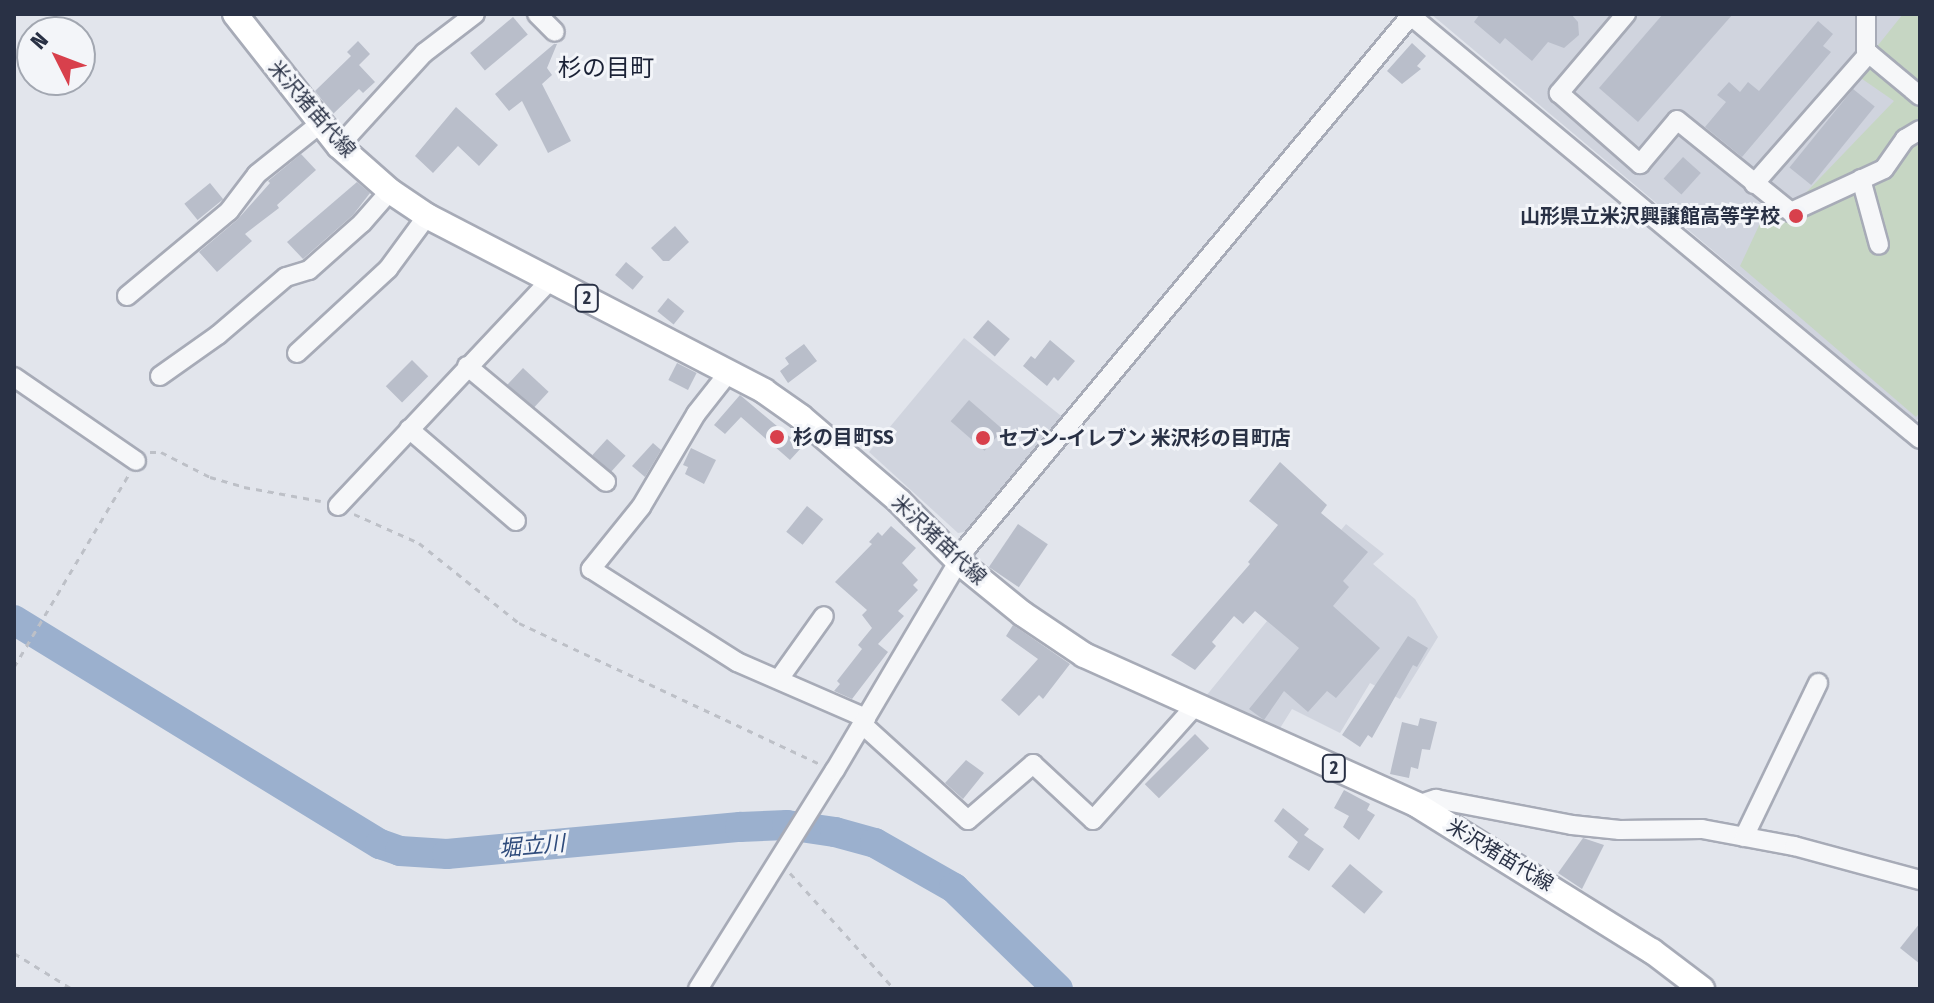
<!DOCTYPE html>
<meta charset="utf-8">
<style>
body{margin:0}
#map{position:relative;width:1934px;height:1003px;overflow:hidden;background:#e2e5ec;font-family:"Fira Sans Condensed","Noto Sans JP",sans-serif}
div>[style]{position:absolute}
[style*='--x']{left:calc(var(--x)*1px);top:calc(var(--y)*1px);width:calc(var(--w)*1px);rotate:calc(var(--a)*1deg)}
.built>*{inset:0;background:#d0d4de}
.green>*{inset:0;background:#c6d6c3}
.river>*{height:30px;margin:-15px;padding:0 15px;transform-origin:15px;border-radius:15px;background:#9bb0ce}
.building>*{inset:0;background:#b9beca;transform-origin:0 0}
.path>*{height:3px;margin-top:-1.5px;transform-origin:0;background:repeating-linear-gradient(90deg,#bdc0c7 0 6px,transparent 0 12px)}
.roads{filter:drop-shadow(2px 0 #a7abb7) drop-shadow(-2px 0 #a7abb7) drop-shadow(0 2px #a7abb7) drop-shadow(0 -2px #a7abb7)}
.minor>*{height:18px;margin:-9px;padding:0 9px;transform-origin:9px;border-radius:9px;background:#f6f7f9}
.major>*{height:24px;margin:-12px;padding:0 12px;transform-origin:12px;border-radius:12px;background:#fff}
.dots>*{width:22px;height:22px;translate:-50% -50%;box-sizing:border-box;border:4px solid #f3f5f9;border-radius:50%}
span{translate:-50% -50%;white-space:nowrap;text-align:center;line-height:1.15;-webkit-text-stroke:6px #f3f5f9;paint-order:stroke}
.shield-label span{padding:2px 6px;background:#f3f5f9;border:2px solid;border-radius:6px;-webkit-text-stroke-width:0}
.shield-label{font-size:18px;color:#293145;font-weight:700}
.street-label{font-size:20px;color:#293145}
.poi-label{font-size:20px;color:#293145;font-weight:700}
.right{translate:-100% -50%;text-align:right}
.left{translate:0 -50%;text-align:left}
.water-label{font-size:22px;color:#304c7c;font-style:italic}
.quarter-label{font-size:24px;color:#1b2236}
.frame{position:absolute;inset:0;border:16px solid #293145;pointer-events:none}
.north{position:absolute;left:16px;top:16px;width:80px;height:80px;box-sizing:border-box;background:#f3f5f9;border:2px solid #a2a7b1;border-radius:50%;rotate:312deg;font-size:22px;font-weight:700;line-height:32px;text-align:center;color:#293145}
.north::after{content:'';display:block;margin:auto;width:28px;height:36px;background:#d8404c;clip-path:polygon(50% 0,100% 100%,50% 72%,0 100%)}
</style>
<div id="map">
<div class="built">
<i style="clip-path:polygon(1431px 14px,1920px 14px,1920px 417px,1916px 421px)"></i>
<i style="clip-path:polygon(964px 338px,1065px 419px,970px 531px,958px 533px,869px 452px)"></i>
<i style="clip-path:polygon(1346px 524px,1384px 554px,1373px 564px,1415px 599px,1438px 637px,1400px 699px,1370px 683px,1340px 733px,1292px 709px,1277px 733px,1206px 696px)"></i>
</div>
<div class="green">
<i style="clip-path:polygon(1903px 14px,1920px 14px,1920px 412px,1916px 417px,1740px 266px,1771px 200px,1796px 203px,1894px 101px,1855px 74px)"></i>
</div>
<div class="river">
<i style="--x:14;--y:620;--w:429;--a:31.5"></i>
<i style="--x:380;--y:844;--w:21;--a:19"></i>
<i style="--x:400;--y:851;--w:47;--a:3.7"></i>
<i style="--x:447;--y:854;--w:294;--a:-5.3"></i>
<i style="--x:740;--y:827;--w:47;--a:-2.4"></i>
<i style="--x:787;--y:825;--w:49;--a:8.3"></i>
<i style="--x:835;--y:832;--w:41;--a:15.4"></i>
<i style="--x:875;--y:843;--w:91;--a:29.7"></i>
<i style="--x:954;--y:888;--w:145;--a:44.2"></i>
</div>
<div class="building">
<i style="clip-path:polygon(1480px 14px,1571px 14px,1578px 22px,1579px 35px,1564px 48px,1548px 42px,1532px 61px,1505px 38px,1500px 44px,1474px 22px)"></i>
<i style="clip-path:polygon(1663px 14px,1733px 14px,1638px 122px,1599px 88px)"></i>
<i style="left:513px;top:17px;width:23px;height:56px;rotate:50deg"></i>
<i style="clip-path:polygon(1818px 21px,1833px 34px,1823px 46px,1831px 52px,1742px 157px,1705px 127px,1726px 102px,1717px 95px,1729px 82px,1740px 92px,1748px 82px,1759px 91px)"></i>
<i style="clip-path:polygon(358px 41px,370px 54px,359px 65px,375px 82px,363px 93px,359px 89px,333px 114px,315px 91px,351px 56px,347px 52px)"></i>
<i style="clip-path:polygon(1412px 43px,1426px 56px,1417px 66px,1421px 69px,1402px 84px,1387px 71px)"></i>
<i style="clip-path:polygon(554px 44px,557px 44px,547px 68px,552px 75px,542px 84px,571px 141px,548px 153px,522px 101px,509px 111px,495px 94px)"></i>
<i style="left:1853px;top:89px;width:28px;height:101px;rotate:39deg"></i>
<i style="clip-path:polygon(456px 107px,498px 145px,479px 166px,458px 146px,433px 173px,415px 156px)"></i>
<i style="clip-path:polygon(301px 154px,316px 170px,277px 205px,279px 208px,245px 234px,252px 241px,217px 272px,199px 252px,237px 220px,270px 183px,268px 181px)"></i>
<i style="left:1683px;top:157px;width:24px;height:29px;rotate:42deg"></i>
<i style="clip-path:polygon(357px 182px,370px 193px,353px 215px,303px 259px,287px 242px)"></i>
<i style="left:210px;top:183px;width:21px;height:33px;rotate:51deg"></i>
<i style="clip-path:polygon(675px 226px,689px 242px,669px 261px,663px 261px,651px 248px)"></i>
<i style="left:626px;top:262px;width:23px;height:17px;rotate:40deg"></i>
<i style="left:668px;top:298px;width:21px;height:17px;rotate:39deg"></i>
<i style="left:988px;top:320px;width:29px;height:23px;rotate:41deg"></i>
<i style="clip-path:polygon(1050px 340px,1075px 361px,1058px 381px,1054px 377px,1047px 386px,1023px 366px,1031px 356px,1035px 359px)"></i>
<i style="clip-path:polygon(804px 344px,817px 361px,788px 383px,780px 371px,789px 364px,785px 358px)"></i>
<i style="left:412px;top:360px;width:23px;height:37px;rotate:45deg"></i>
<i style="left:677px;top:363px;width:22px;height:19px;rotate:27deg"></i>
<i style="left:523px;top:368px;width:35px;height:23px;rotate:43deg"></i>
<i style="clip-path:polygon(740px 395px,802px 447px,790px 460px,741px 417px,725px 434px,714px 425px)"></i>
<i style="left:969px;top:400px;width:45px;height:28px;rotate:41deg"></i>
<i style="left:607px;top:439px;width:25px;height:22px;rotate:42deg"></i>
<i style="clip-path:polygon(653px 443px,661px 450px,645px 477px,632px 466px)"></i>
<i style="clip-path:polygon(691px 448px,716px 460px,704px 484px,685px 474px,688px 467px,683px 465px)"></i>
<i style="clip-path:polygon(1280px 462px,1327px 505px,1321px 513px,1368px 552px,1343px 581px,1349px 587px,1333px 606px,1380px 648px,1336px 698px,1327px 691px,1308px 712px,1284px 691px,1264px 720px,1249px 709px,1299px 648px,1255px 611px,1243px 624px,1234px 616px,1212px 642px,1216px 646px,1195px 670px,1171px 655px,1250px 564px,1248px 562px,1278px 525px,1249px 501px)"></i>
<i style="left:807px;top:506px;width:21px;height:33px;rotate:39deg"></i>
<i style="left:1018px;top:524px;width:36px;height:52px;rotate:34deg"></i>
<i style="clip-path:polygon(891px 526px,916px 548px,902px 563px,918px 580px,913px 585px,918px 590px,898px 611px,904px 616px,878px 644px,888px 652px,852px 699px,834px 691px,840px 684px,837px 681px,862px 649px,858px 645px,872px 628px,862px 615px,867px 610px,835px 582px,872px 544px,869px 542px,878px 532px,882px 536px)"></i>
<i style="clip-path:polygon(1013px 625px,1070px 664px,1043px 699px,1039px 695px,1019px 716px,1001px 700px,1038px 659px,1006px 636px)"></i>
<i style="clip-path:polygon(1408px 636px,1428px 648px,1417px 667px,1413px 665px,1372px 738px,1368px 735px,1360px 747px,1342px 735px)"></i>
<i style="clip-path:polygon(1420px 718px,1437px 722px,1430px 750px,1422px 749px,1418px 769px,1411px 767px,1409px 778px,1390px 774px,1402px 722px,1418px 726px)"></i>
<i style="left:1195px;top:734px;width:20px;height:71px;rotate:45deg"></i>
<i style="clip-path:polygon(966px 760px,984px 773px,963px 799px,945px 783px)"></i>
<i style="clip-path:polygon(1344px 790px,1370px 804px,1367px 810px,1375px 815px,1359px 840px,1343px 827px,1349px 816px,1334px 808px)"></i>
<i style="clip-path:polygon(1283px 808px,1309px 829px,1304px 835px,1324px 849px,1309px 871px,1288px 857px,1298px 842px,1274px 821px)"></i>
<i style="clip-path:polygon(1583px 838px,1604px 845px,1582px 889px,1558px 873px)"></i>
<i style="left:1350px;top:864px;width:43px;height:29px;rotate:40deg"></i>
<i style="clip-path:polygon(1920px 923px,1920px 964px,1900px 948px)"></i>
</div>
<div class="path">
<i style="--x:150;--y:452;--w:11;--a:0"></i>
<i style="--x:161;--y:452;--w:55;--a:27"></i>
<i style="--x:210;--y:477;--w:35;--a:16"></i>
<i style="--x:244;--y:487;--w:78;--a:10.3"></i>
<i style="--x:354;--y:514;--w:71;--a:24"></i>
<i style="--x:419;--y:543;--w:128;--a:38.7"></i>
<i style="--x:519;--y:623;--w:332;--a:25.1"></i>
<i style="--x:14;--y:667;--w:225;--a:-59.2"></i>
<i style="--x:790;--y:873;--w:156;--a:48.1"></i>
<i style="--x:14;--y:953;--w:68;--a:31.8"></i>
</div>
<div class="roads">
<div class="minor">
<i style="--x:537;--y:14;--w:25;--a:45"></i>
<i style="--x:1626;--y:14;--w:104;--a:130.3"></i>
<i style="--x:1559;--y:93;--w:108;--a:41.2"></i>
<i style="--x:1640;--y:164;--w:57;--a:-49.9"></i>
<i style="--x:1677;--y:120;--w:146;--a:38.9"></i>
<i style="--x:1791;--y:212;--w:102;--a:-24.8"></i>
<i style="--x:1884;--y:169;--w:37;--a:-55"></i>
<i style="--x:1905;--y:139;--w:17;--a:-31"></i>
<i style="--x:1866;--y:14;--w:37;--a:90"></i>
<i style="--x:1866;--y:51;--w:70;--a:39.8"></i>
<i style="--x:1410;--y:15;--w:663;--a:39.74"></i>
<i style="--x:339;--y:146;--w:126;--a:-47.6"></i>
<i style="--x:424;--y:53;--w:64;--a:-37.4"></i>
<i style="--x:1861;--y:179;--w:68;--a:74.7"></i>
<i style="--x:1754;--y:184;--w:174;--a:-48.7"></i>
<i style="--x:127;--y:296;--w:133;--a:-39.8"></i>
<i style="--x:229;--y:211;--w:46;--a:-52.9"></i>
<i style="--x:257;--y:174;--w:82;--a:-38.6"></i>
<i style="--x:297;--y:353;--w:124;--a:-42.7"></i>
<i style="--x:388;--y:269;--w:66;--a:-53.7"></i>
<i style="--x:467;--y:366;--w:181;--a:39.8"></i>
<i style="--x:729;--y:372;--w:53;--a:128.2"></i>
<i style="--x:696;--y:414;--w:108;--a:120.6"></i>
<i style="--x:641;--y:507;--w:80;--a:128.9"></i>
<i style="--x:591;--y:569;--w:173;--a:32.5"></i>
<i style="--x:737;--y:662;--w:141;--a:23.5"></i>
<i style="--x:160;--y:376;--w:71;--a:-35.3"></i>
<i style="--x:218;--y:335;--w:89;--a:-40.5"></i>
<i style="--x:286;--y:277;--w:24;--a:-17"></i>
<i style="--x:309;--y:270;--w:71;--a:-41.6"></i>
<i style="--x:362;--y:223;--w:43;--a:-48.8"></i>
<i style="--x:14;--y:377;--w:148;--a:34.5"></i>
<i style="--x:409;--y:429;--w:141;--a:40.7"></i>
<i style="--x:338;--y:506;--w:311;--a:-46.8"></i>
<i style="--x:779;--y:679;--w:77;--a:-54.5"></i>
<i style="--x:862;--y:724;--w:143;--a:42.2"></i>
<i style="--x:968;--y:820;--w:86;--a:-40.7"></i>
<i style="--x:1033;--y:764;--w:82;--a:43"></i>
<i style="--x:1093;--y:820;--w:152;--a:-48.2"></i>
<i style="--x:1417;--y:805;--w:20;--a:-18"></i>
<i style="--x:1436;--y:799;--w:138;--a:10.8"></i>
<i style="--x:1572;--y:825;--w:48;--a:5.9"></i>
<i style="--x:1620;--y:830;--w:82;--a:-0.7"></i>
<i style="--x:1702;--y:829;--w:94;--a:10.5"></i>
<i style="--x:1794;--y:846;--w:131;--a:15.1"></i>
<i style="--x:1744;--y:837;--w:171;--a:-64.3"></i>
<i style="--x:698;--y:989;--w:258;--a:-58"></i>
<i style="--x:835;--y:770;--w:259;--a:-59.4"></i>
<i style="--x:967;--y:547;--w:694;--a:-50.14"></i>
</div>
<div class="major">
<i style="--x:235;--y:14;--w:168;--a:51.8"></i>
<i style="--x:339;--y:146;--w:68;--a:41.4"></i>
<i style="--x:390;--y:191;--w:45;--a:34"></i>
<i style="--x:427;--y:216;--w:380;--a:27.4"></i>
<i style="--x:764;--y:391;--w:45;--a:35.1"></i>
<i style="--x:801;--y:417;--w:129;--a:40.6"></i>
<i style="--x:899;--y:501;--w:86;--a:45.5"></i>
<i style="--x:959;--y:562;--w:82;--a:39.1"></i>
<i style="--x:1023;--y:614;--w:73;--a:33.9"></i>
<i style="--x:1084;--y:655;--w:365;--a:24.2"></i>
<i style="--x:1417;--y:805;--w:277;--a:31.9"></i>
<i style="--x:1652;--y:951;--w:63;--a:37.2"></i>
</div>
</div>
<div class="dots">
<i style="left:1796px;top:216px;background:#d8404c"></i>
<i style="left:777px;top:437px;background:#d8404c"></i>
<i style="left:983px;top:438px;background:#d8404c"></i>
</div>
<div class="shield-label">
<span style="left:587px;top:298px">2</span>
<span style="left:1334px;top:768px">2</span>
</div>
<div class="street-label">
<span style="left:312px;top:109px;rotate:49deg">米沢猪苗代線</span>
<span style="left:939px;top:540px;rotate:43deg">米沢猪苗代線</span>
<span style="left:1500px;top:855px;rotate:31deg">米沢猪苗代線</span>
</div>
<div class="poi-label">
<span class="right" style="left:1780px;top:216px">山形県立米沢興譲館高等学校</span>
<span class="left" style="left:793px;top:437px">杉の目町SS</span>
<span class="left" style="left:999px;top:438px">セブン-イレブン 米沢杉の目町店</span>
</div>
<div class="water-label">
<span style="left:532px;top:846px;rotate:-5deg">堀立川</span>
</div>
<div class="quarter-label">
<span style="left:606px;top:69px">杉の目町</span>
</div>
<div class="frame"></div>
<div class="north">N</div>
</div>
